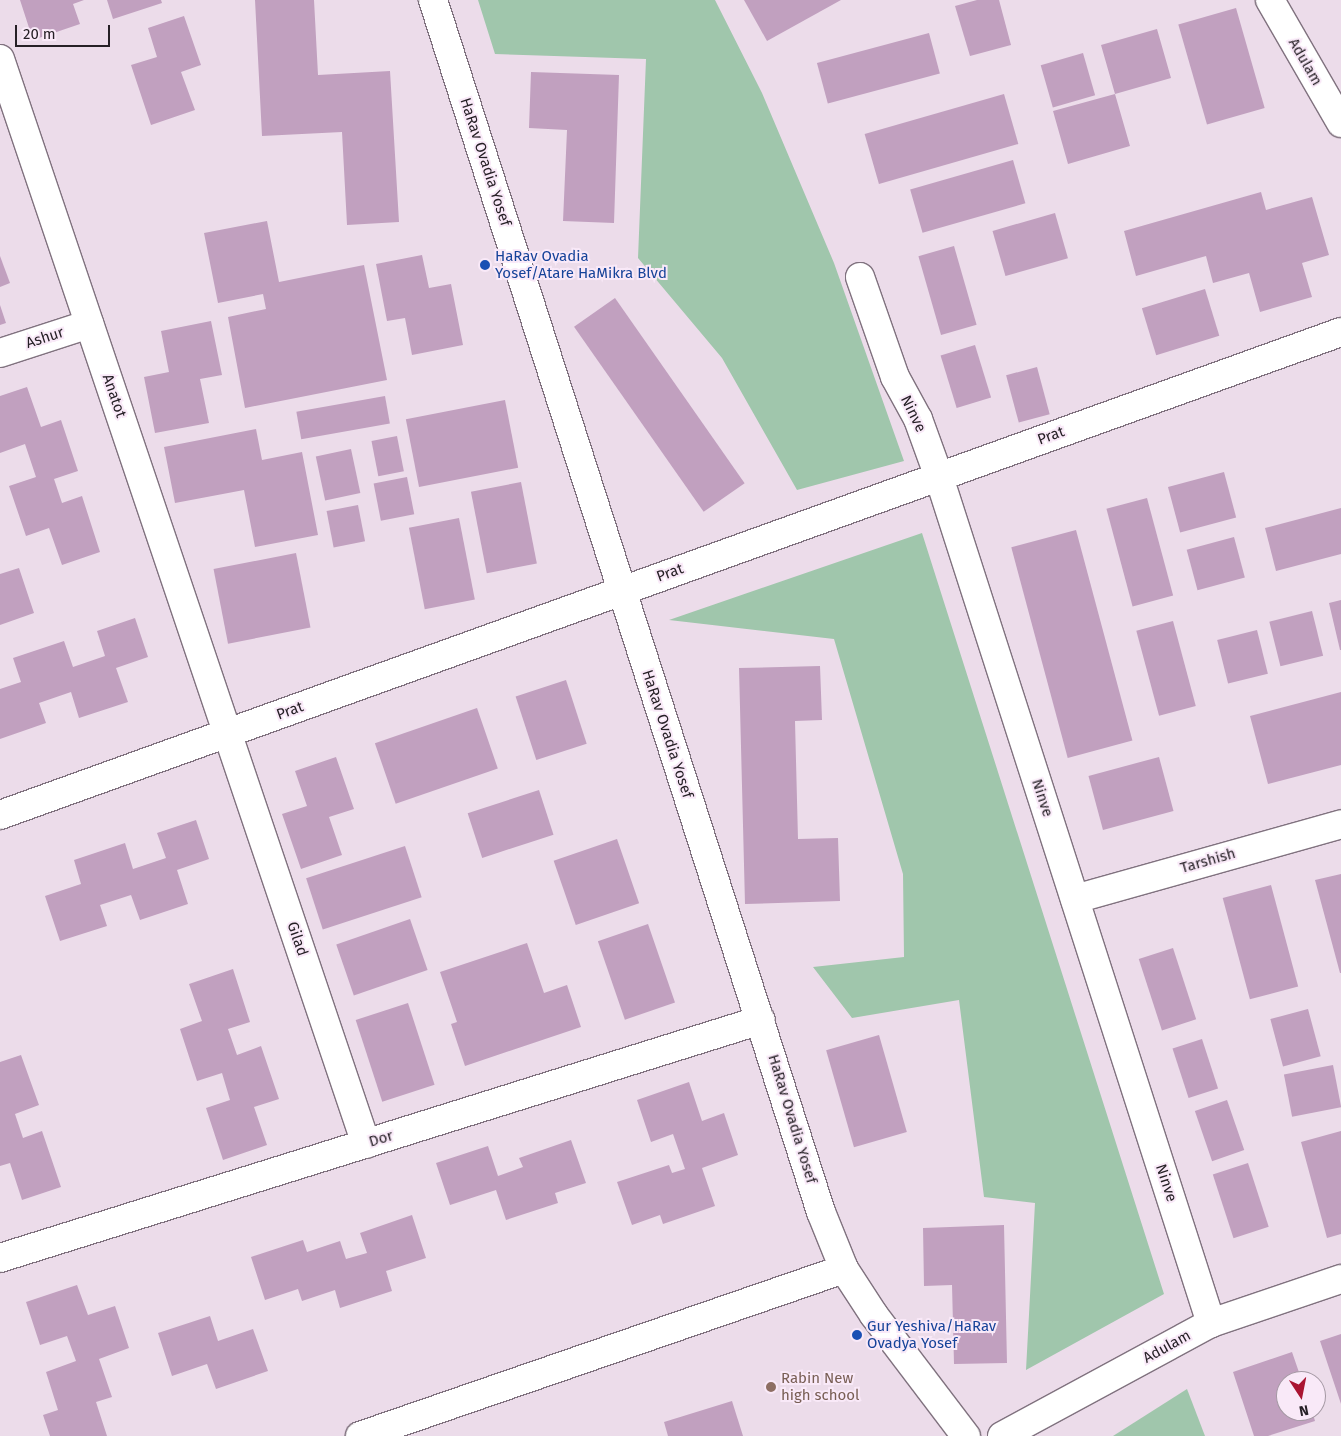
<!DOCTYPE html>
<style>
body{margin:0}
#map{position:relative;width:1341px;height:1436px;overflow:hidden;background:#ecdcea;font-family:"Fira Sans",sans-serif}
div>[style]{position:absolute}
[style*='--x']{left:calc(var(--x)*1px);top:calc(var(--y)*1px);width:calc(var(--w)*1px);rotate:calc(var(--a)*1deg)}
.green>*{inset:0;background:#a0c6ac}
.building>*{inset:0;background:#c1a0bf;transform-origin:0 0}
.roads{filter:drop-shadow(1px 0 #80727f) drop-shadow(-1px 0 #80727f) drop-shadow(0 1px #80727f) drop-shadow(0 -1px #80727f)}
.street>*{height:28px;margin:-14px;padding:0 14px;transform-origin:14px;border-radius:14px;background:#fff}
.dots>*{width:14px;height:14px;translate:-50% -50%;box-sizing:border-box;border:2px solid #f9e9f8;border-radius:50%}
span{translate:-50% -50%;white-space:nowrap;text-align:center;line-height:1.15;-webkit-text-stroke:4px #f9e9f8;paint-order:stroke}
.street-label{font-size:15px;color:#262026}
.transit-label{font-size:15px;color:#164399}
.left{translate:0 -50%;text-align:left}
.education-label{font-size:15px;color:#785e54}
.north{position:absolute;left:1276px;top:1371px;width:50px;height:50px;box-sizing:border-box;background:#f9e9f8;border:1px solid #a599a4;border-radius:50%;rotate:169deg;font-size:14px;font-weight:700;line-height:20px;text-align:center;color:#262026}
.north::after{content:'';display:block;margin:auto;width:18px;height:22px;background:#aa1432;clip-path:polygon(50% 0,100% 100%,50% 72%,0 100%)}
.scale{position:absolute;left:15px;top:25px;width:95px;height:22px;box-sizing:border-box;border:2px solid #262026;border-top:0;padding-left:6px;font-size:15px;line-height:18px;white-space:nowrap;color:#262026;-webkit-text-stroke:4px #f9e9f8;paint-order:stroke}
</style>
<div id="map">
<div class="green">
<i style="clip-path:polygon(478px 0,715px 0,762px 93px,834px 263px,904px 461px,797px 490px,722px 358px,638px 258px,646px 59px,495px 54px)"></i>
<i style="clip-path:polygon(922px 533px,1164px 1294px,1026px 1370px,1035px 1203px,984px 1197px,959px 1000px,852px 1018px,813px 967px,904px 957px,903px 874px,834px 639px,669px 620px)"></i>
<i style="clip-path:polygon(1187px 1389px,1205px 1436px,1113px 1436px)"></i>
</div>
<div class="building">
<i style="clip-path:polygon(20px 0,84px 0,73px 4px,80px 24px,33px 40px)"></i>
<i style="clip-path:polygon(107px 0,161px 0,162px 3px,113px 19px)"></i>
<i style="clip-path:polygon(255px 0,314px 0,318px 75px,390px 71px,399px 222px,347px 225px,342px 132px,262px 136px)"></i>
<i style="clip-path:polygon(744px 0,841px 0,767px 41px)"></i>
<i style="clip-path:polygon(977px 0,999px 0,1011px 45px,970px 56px,955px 6px)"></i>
<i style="left:1236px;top:8px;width:104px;height:60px;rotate:74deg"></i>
<i style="clip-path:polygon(184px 16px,201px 65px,181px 72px,195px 110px,151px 125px,131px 65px,157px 57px,148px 28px)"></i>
<i style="clip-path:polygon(1157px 29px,1171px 78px,1115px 94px,1130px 146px,1068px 164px,1053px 111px,1115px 94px,1101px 45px)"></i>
<i style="left:929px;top:33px;width:42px;height:116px;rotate:75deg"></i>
<i style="left:1083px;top:53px;width:44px;height:44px;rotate:74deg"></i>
<i style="clip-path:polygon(531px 72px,619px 75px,614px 223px,563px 221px,567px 130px,529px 128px)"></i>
<i style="left:1004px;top:94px;width:52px;height:145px;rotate:74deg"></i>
<i style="left:1013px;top:160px;width:45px;height:107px;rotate:74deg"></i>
<i style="clip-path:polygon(1261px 192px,1266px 210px,1312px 197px,1329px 255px,1302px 263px,1312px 297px,1260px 312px,1249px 273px,1213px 283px,1206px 256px,1136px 276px,1124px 231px)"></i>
<i style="left:1055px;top:213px;width:47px;height:65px;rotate:74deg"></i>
<i style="clip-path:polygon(267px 221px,279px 282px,364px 265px,387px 380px,245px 408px,228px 317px,266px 309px,263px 294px,218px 303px,204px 233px)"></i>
<i style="left:954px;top:246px;width:82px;height:37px;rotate:74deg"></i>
<i style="clip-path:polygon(422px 255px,429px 288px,451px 284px,463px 345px,412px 355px,405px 318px,387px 321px,376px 264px)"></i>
<i style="clip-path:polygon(0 256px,10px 283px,0 287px)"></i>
<i style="left:1205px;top:289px;width:49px;height:66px;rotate:73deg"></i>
<i style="left:615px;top:298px;width:226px;height:50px;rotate:55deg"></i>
<i style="clip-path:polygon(0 305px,6px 323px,0 325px)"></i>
<i style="clip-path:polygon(211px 321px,222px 375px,200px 379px,209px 423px,155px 433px,144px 377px,169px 372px,161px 331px)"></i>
<i style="left:975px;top:345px;width:55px;height:36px;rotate:73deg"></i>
<i style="left:1037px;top:367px;width:49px;height:32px;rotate:75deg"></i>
<i style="clip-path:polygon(27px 387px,41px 427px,61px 420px,78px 471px,54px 479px,62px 503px,82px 496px,100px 552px,62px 565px,49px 528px,26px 536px,9px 486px,36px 477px,25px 444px,0 453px,0 396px)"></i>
<i style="left:385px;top:396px;width:28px;height:90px;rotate:80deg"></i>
<i style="left:505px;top:400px;width:69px;height:101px;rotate:79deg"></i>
<i style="clip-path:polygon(256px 429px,262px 460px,302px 452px,318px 535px,255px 547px,244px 490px,175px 503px,164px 447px)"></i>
<i style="left:397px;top:436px;width:36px;height:26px;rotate:79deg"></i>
<i style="left:351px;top:449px;width:45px;height:36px;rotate:78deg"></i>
<i style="left:1224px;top:472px;width:47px;height:58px;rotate:75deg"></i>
<i style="left:407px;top:477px;width:38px;height:34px;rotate:79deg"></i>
<i style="left:521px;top:482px;width:83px;height:51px;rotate:79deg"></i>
<i style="left:1147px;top:498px;width:101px;height:42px;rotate:75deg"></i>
<i style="left:358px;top:505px;width:37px;height:32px;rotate:79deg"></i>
<i style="clip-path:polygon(1341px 508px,1341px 554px,1276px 571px,1265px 528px)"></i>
<i style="left:459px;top:518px;width:83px;height:51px;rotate:79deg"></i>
<i style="left:1076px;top:530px;width:218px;height:67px;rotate:75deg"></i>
<i style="left:1234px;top:537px;width:42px;height:49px;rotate:75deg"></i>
<i style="left:296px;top:553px;width:76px;height:84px;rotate:79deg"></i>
<i style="clip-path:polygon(19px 568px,34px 613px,0 625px,0 574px)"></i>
<i style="clip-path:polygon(1341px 600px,1341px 650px,1340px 650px,1329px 603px)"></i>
<i style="left:1312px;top:611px;width:46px;height:44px;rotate:76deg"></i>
<i style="clip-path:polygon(135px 618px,148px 657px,116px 668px,128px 702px,79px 718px,71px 692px,39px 703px,46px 723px,0 739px,0 689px,21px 682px,13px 658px,64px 641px,73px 667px,105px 656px,97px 631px)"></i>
<i style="left:1173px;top:621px;width:88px;height:38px;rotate:75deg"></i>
<i style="left:1257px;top:630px;width:45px;height:41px;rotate:76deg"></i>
<i style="clip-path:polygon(820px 666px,822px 720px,795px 721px,798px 839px,838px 838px,840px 901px,745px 904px,739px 668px)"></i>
<i style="left:566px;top:680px;width:67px;height:53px;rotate:72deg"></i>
<i style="clip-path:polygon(1341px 692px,1341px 765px,1268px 784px,1250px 716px)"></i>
<i style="left:477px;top:708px;width:64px;height:108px;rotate:71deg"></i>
<i style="clip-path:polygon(336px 757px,354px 809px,329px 817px,342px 855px,301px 869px,282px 814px,307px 806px,295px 771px)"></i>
<i style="left:1159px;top:757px;width:56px;height:73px;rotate:75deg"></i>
<i style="left:539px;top:790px;width:47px;height:75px;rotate:72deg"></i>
<i style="clip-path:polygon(196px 820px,209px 859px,177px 870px,188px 904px,140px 920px,131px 895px,100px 905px,107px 926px,60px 941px,45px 896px,81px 884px,74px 860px,125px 843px,133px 869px,166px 858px,157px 833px)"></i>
<i style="left:617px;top:839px;width:68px;height:67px;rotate:71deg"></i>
<i style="left:405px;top:846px;width:54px;height:104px;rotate:72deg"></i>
<i style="clip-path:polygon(1341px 874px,1341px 973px,1340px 973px,1315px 880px)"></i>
<i style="left:1271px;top:885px;width:105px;height:50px;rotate:75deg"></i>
<i style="left:410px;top:919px;width:54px;height:78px;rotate:71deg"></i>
<i style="left:648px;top:924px;width:83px;height:53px;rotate:71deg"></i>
<i style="clip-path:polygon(527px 943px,544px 993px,567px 985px,581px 1027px,465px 1066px,451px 1024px,457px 1022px,440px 972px)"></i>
<i style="left:1173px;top:948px;width:75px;height:36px;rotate:72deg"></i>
<i style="clip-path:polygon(233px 969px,250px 1022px,228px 1029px,237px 1055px,261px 1046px,279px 1099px,254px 1107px,267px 1145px,223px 1160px,206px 1108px,230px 1100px,222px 1073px,197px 1081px,180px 1029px,202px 1021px,189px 984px)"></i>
<i style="left:408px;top:1003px;width:86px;height:55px;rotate:72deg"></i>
<i style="left:1308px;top:1009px;width:49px;height:39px;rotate:75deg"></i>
<i style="left:879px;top:1035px;width:101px;height:55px;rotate:74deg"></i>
<i style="left:1202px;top:1039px;width:52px;height:31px;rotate:72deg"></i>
<i style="clip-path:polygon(21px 1055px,39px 1105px,15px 1114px,23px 1138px,42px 1131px,61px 1187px,22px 1200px,10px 1163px,0 1166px,0 1062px)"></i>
<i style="left:1333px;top:1065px;width:43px;height:50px;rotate:79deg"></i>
<i style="clip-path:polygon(689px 1082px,702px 1121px,724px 1113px,738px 1155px,702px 1168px,715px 1206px,663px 1224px,660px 1215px,632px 1225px,617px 1182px,669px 1165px,672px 1173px,685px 1169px,673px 1134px,651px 1142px,637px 1100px)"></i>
<i style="left:1227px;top:1100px;width:53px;height:34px;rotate:71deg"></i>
<i style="clip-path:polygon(1341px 1131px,1341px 1234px,1327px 1238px,1301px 1142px)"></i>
<i style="clip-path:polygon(571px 1140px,586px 1183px,555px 1193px,558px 1203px,506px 1220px,496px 1190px,450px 1205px,436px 1163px,488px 1146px,498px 1176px,523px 1167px,519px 1158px)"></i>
<i style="left:1248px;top:1163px;width:67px;height:37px;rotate:72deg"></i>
<i style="clip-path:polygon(412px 1215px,426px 1258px,386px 1271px,392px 1291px,340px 1308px,335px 1290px,302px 1301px,298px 1289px,265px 1300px,251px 1257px,303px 1240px,307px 1252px,340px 1241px,346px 1259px,367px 1253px,360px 1233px)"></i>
<i style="clip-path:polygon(1004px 1225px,1007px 1363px,954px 1364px,952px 1285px,924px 1286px,923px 1228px)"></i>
<i style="clip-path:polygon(77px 1285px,88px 1315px,115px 1306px,129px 1348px,99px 1359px,112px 1397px,96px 1402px,107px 1436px,50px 1436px,43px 1415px,58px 1410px,46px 1372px,76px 1361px,67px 1336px,40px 1345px,26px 1302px)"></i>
<i style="clip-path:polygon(210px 1316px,218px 1341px,253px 1329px,268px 1371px,216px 1389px,207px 1364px,172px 1376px,158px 1333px)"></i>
<i style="clip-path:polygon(1341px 1334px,1341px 1404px,1320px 1341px)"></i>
<i style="clip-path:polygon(1292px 1352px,1302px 1381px,1286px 1381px,1286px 1411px,1312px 1411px,1315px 1421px,1268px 1436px,1254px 1436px,1233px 1372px)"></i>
<i style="clip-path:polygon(732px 1401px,743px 1436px,668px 1436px,664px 1422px)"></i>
</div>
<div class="roads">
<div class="street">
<i style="--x:433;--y:0;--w:1273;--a:72.25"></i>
<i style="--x:821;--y:1212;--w:61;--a:68"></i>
<i style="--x:844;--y:1269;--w:55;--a:56.9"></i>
<i style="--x:874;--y:1315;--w:152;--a:52.8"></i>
<i style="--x:1270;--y:0;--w:142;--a:60"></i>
<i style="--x:0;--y:59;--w:1145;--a:71.36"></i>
<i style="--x:860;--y:277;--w:106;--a:70.7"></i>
<i style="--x:895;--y:377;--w:48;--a:61.3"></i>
<i style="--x:918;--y:419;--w:62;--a:70.1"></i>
<i style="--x:939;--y:477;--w:889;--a:72.18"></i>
<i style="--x:0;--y:353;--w:94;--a:-18"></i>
<i style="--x:0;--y:815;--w:1425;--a:-19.81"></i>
<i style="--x:1075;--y:899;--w:276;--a:-15.7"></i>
<i style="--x:0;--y:1258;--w:797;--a:-17.37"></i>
<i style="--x:360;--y:1436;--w:512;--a:-19.04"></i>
<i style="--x:1002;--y:1436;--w:238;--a:-28.4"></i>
<i style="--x:1211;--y:1323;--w:137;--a:-18.7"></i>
</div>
</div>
<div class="dots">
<i style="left:485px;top:265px;background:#1a4fb4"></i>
<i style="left:857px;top:1335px;background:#1a4fb4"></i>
<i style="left:771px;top:1387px;background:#8d6e63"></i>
</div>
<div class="street-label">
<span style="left:1305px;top:62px;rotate:60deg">Adulam</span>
<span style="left:485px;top:162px;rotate:72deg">HaRav Ovadia Yosef</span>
<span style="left:45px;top:338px;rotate:-18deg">Ashur</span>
<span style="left:114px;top:396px;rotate:71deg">Anatot</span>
<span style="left:913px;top:414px;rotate:64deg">Ninve</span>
<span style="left:1051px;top:436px;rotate:-20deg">Prat</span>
<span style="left:670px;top:573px;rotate:-20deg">Prat</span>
<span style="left:290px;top:711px;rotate:-20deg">Prat</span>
<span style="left:667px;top:734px;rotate:72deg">HaRav Ovadia Yosef</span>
<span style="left:1042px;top:798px;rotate:72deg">Ninve</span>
<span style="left:1208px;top:861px;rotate:-16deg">Tarshish</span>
<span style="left:297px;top:939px;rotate:71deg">Gilad</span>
<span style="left:792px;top:1119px;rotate:73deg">HaRav Ovadia Yosef</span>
<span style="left:381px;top:1139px;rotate:-17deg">Dor</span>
<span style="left:1166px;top:1183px;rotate:72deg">Ninve</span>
<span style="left:1167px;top:1347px;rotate:-29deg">Adulam</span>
</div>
<div class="transit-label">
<span class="left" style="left:495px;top:265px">HaRav Ovadia<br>Yosef/Atare HaMikra Blvd</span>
<span class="left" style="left:867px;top:1335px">Gur Yeshiva/HaRav<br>Ovadya Yosef</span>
</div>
<div class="education-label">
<span class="left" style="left:781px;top:1387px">Rabin New<br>high school</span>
</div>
<div class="north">N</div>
<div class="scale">20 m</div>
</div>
